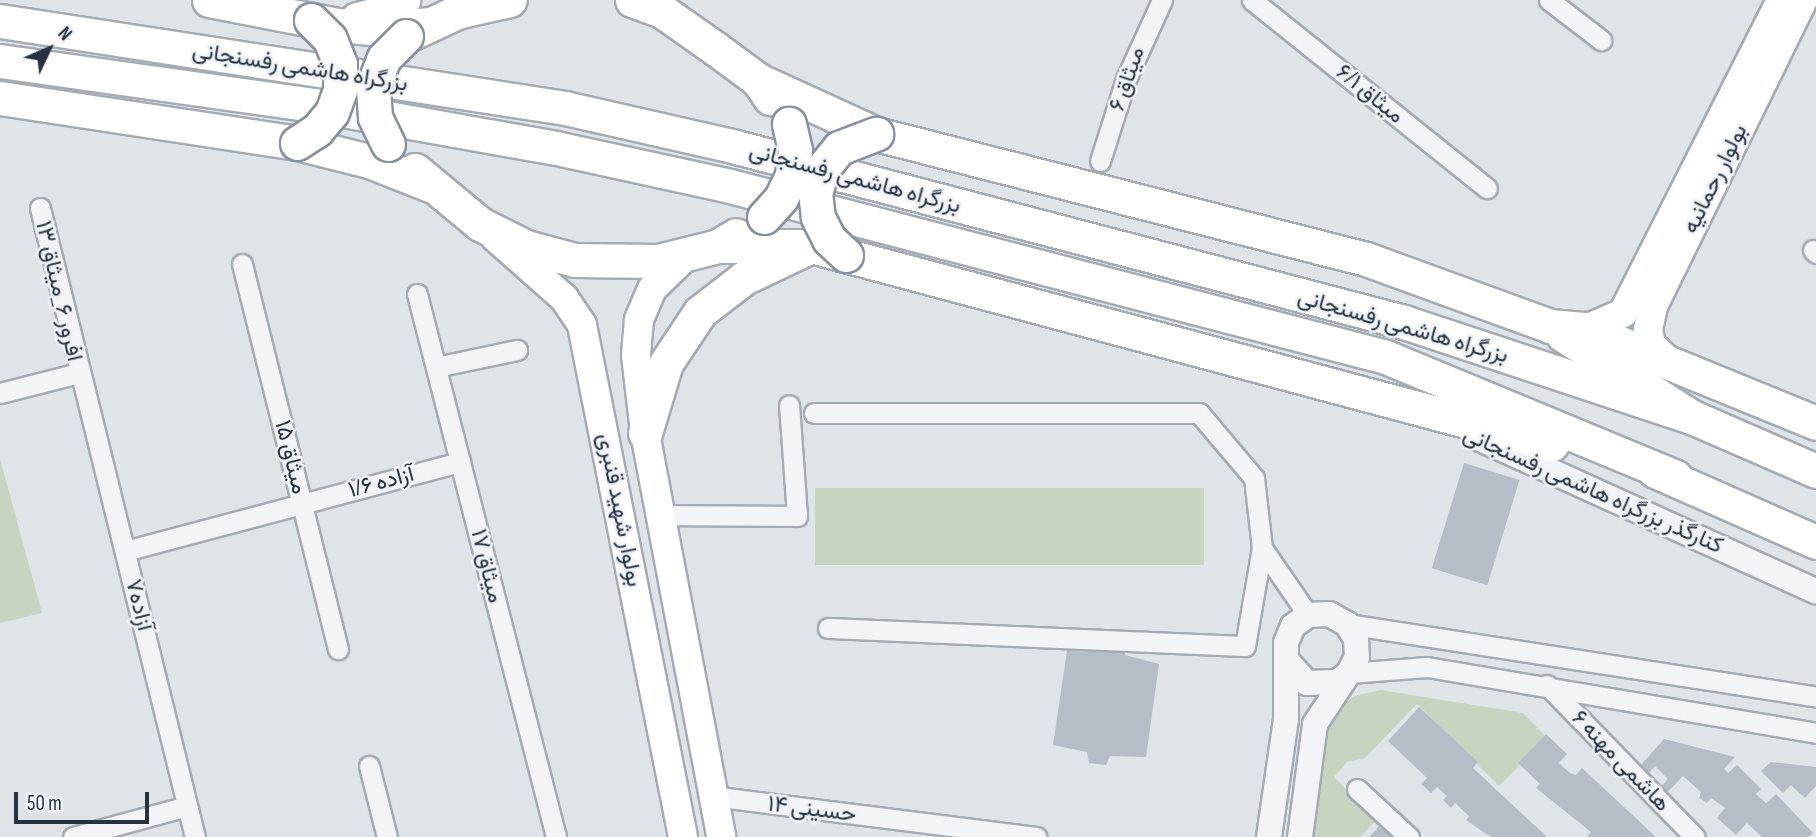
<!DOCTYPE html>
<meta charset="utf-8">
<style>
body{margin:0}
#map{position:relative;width:1816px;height:837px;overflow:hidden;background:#dfe4e9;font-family:"Sofia Sans Condensed",Vazirmatn,sans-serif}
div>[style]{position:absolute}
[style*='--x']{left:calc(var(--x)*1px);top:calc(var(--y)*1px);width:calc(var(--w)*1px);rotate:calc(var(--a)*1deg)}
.green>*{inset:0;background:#c6d4c0;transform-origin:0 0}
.building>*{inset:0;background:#b6bdc6;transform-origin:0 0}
.roads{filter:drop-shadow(2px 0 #a4abb3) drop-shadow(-2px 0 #a4abb3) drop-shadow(0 2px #a4abb3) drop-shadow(0 -2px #a4abb3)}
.minor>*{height:19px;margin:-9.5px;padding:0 9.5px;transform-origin:9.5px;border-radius:9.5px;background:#f2f4f7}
.tertiary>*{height:24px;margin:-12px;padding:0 12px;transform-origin:12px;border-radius:12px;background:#f2f4f7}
.secondary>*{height:28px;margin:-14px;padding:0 14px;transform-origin:14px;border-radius:14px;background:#fff}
.trunk>*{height:33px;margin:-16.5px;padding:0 16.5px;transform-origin:16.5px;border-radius:16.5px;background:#fff}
.bridges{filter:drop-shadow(2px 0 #8692a1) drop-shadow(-2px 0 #8692a1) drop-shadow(0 2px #8692a1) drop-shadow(0 -2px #8692a1)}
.trunk-bridge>*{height:33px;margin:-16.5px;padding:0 16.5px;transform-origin:16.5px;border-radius:16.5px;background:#fff}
span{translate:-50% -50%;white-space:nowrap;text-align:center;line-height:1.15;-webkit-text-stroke:5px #eff3f7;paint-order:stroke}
.street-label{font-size:23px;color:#273241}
.north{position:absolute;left:14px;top:14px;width:70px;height:70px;-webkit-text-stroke:5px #eff3f7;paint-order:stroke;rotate:46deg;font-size:19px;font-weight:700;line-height:28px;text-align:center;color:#273241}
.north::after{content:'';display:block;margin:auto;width:24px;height:32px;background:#273241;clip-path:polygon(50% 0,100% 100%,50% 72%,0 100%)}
.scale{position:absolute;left:14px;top:792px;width:135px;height:32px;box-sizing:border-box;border:4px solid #273241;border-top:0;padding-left:9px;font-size:21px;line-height:24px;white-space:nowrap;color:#273241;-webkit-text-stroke:5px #eff3f7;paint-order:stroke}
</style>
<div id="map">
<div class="green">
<i style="clip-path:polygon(0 459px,42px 613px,0 623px)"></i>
<i style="left:815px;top:488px;width:389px;height:77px"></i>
<i style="clip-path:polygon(1381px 690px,1523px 713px,1547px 738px,1499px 786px,1417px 704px,1365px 758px,1347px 762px,1334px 777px,1377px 820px,1360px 837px,1304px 837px,1313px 760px,1333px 713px,1354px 696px)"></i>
</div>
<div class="building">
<i style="left:1464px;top:463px;width:58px;height:110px;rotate:17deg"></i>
<i style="clip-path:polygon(1101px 647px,1125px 649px,1125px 655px,1159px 664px,1146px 757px,1110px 756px,1106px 765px,1089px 763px,1087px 752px,1053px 745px,1067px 651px,1100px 652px)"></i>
<i style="clip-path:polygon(1419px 707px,1478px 762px,1473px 768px,1547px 837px,1491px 837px,1466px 820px,1469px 816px,1455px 803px,1451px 808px,1443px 800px,1447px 796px,1437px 787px,1431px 793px,1421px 784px,1427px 778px,1388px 741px)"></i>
<i style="clip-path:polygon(1546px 734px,1567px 754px,1559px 763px,1570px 773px,1576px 775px,1582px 768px,1656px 837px,1587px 837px,1591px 832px,1536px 788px,1540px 784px,1518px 763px)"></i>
<i style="clip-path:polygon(1664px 739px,1735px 757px,1724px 769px,1728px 773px,1737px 765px,1761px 789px,1756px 794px,1766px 803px,1776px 794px,1813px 833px,1808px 837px,1762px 837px,1747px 823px,1736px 835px,1717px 818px,1725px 808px,1711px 798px,1707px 803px,1699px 798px,1701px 792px,1683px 776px,1662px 798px,1656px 792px,1668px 779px,1655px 766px,1648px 774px,1640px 766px)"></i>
<i style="clip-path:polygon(1771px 762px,1816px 767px,1816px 786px,1805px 798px,1791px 785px,1783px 793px,1761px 771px)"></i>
<i style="clip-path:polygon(1379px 826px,1392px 837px,1369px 837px)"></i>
</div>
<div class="roads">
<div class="minor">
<i style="--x:1252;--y:0;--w:301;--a:38.7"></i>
<i style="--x:1549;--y:0;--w:66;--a:37.6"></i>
<i style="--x:1100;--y:161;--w:86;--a:-72.4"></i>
<i style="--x:1126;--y:79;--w:87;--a:-65.5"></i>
<i style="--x:40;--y:208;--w:648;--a:76.16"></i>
<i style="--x:1813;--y:250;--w:4;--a:45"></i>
<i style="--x:242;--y:264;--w:397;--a:76"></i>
<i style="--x:417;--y:294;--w:561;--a:75.64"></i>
<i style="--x:436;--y:367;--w:83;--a:-11.9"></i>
<i style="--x:0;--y:393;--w:81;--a:-14.2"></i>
<i style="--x:814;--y:413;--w:385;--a:0"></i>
<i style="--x:1199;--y:413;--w:85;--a:49.8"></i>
<i style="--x:1254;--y:478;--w:70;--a:83.5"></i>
<i style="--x:1262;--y:548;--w:81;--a:55.5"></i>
<i style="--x:660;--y:515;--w:137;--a:0.4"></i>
<i style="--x:797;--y:516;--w:111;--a:-94.1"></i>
<i style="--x:125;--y:551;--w:347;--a:-14.9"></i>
<i style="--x:1347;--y:624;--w:475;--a:8.8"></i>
<i style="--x:828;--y:628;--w:417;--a:2.5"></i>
<i style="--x:1245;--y:646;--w:99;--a:-80.2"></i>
<i style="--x:1349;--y:673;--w:78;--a:-4.4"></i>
<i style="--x:1427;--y:667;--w:395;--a:9.6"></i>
<i style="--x:1547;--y:685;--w:212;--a:45.8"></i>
<i style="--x:369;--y:766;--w:73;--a:75.8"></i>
<i style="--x:1357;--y:789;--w:71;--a:42.7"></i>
<i style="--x:712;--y:796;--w:327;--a:7.2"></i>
<i style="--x:73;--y:837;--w:118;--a:-15.2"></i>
</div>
<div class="tertiary">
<i style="--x:1478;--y:438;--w:371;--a:24.4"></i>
<i style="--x:1269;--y:837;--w:119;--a:-81.8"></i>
<i style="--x:1286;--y:719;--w:76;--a:-90"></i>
<i style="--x:1286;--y:643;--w:18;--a:-68"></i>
<i style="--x:1293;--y:626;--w:19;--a:-36"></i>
<i style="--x:1308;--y:615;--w:21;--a:-3"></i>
<i style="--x:1329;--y:614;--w:21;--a:29"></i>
<i style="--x:1347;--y:624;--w:17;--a:59"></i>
<i style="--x:1356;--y:639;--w:18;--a:87"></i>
<i style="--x:1357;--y:657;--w:18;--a:117"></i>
<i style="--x:1349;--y:673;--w:15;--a:143"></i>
<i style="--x:1337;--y:682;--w:30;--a:178"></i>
<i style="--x:1307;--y:683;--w:30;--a:-132"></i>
<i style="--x:1300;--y:837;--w:114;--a:-82.4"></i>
<i style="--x:1315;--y:724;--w:60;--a:-56.6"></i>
</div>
<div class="secondary">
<i style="--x:496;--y:238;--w:91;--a:41.4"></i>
<i style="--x:564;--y:298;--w:32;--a:56"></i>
<i style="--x:582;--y:325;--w:522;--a:78.84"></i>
<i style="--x:686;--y:256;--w:47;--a:135.9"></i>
<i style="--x:652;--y:289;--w:34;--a:113"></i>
<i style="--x:639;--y:320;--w:35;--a:95"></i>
<i style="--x:636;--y:355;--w:79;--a:83.4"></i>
<i style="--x:645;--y:433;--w:411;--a:79.3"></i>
<i style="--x:1586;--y:329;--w:40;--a:-23.4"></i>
<i style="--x:1623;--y:313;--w:351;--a:-63.2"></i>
<i style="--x:1664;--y:357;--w:18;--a:-137"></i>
<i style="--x:1651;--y:345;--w:16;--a:-101"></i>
<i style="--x:1648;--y:329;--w:26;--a:-77"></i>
<i style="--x:1654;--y:304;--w:339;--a:-63.9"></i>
</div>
<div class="trunk">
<i style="--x:209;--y:0;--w:131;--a:11"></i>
<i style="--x:338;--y:25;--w:44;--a:5.2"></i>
<i style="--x:382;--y:29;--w:46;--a:-6.2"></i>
<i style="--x:632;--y:0;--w:32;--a:20"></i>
<i style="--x:662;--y:11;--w:66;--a:35.1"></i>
<i style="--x:716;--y:49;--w:52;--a:36.4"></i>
<i style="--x:758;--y:80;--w:22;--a:56"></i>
<i style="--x:357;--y:19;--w:32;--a:-14"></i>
<i style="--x:388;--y:11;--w:19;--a:-36"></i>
<i style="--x:0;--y:21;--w:572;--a:8.75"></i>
<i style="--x:565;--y:108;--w:175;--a:12.8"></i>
<i style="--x:736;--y:147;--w:691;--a:14.68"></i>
<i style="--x:1404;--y:322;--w:303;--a:18.3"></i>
<i style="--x:410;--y:34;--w:52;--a:-25.1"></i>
<i style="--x:457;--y:12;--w:54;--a:-12.8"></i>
<i style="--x:0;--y:61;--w:323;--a:8"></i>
<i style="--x:320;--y:106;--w:240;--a:10.1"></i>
<i style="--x:556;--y:148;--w:178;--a:12.3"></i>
<i style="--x:730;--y:186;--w:678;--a:14.61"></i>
<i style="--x:1386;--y:357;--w:313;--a:22.5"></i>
<i style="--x:758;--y:80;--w:130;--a:24.6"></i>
<i style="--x:876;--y:134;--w:506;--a:14.31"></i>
<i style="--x:1366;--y:259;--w:196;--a:20"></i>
<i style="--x:1550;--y:326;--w:36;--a:5"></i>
<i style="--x:1586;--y:329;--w:248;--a:22.2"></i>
<i style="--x:0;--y:98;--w:300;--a:8.6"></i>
<i style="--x:297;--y:143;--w:74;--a:14"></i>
<i style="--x:369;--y:161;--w:68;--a:21.6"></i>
<i style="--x:415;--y:170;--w:85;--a:39.7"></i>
<i style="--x:480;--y:224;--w:51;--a:26.6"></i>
<i style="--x:526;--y:247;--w:51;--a:14.9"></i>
<i style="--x:575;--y:260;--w:83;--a:0.7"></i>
<i style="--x:658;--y:261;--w:62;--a:-14"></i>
<i style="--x:718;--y:246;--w:21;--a:-31"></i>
<i style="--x:718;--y:246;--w:93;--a:0"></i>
<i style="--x:811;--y:246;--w:767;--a:14.96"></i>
<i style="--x:1563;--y:335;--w:153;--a:32.4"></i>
<i style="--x:1692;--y:417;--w:135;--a:23.5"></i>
<i style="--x:645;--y:433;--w:73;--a:-73.3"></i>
<i style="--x:666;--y:363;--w:61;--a:-56.3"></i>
<i style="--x:700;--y:312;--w:56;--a:-37.7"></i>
<i style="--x:744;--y:278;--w:70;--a:-25.5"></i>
<i style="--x:1655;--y:471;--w:176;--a:23.8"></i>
</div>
</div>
<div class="bridges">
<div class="trunk-bridge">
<i style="--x:297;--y:143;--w:24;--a:-33"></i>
<i style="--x:317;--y:130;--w:23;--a:-50"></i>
<i style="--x:332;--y:112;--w:23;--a:-70"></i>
<i style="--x:340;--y:90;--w:26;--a:-90"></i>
<i style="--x:340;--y:64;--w:27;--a:-112"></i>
<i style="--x:330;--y:39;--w:27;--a:-135"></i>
<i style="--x:388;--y:144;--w:30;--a:-116"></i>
<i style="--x:375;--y:117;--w:31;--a:-94"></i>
<i style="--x:373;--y:86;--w:30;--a:-69"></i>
<i style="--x:384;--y:58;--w:31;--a:-45"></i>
<i style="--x:764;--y:217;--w:25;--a:-48"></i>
<i style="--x:781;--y:198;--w:25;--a:-64"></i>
<i style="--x:792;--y:175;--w:25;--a:-83"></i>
<i style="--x:795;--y:150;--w:27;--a:-103"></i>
<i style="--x:846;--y:255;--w:23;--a:-137"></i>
<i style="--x:829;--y:239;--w:25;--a:-117"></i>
<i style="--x:818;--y:217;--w:23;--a:-97"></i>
<i style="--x:815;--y:194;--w:26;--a:-74"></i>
<i style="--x:822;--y:169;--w:27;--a:-51"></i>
<i style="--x:839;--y:148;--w:40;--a:-21"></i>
</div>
</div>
<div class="street-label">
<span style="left:300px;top:67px;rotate:9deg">بزرگراه هاشمی رفسنجانی</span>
<span style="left:1127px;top:79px;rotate:-71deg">میثاق ۶</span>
<span style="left:1370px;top:94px;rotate:39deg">میثاق ۶/۱</span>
<span style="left:855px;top:178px;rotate:15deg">بزرگراه هاشمی رفسنجانی</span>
<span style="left:1715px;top:179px;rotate:-64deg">بولوار رحمانیه</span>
<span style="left:59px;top:291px;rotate:77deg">افرور ۶_میثاق ۱۳</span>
<span style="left:1403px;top:326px;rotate:16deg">بزرگراه هاشمی رفسنجانی</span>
<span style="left:291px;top:457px;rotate:76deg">میثاق ۱۵</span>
<span style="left:381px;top:482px;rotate:-15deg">آزاده ۱/۶</span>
<span style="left:1593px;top:490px;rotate:24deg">کنارگذر بزرگراه هاشمی رفسنجانی</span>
<span style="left:620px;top:510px;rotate:79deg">بولوار شهید قنبری</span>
<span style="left:487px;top:566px;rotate:76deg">میثاق ۱۷</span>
<span style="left:139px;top:605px;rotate:76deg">آزاده۷</span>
<span style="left:1621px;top:761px;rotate:46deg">هاشمی مهنه ۶</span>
<span style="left:812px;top:809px;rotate:7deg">حسینی ۱۴</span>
</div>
<div class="north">N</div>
<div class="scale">50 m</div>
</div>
